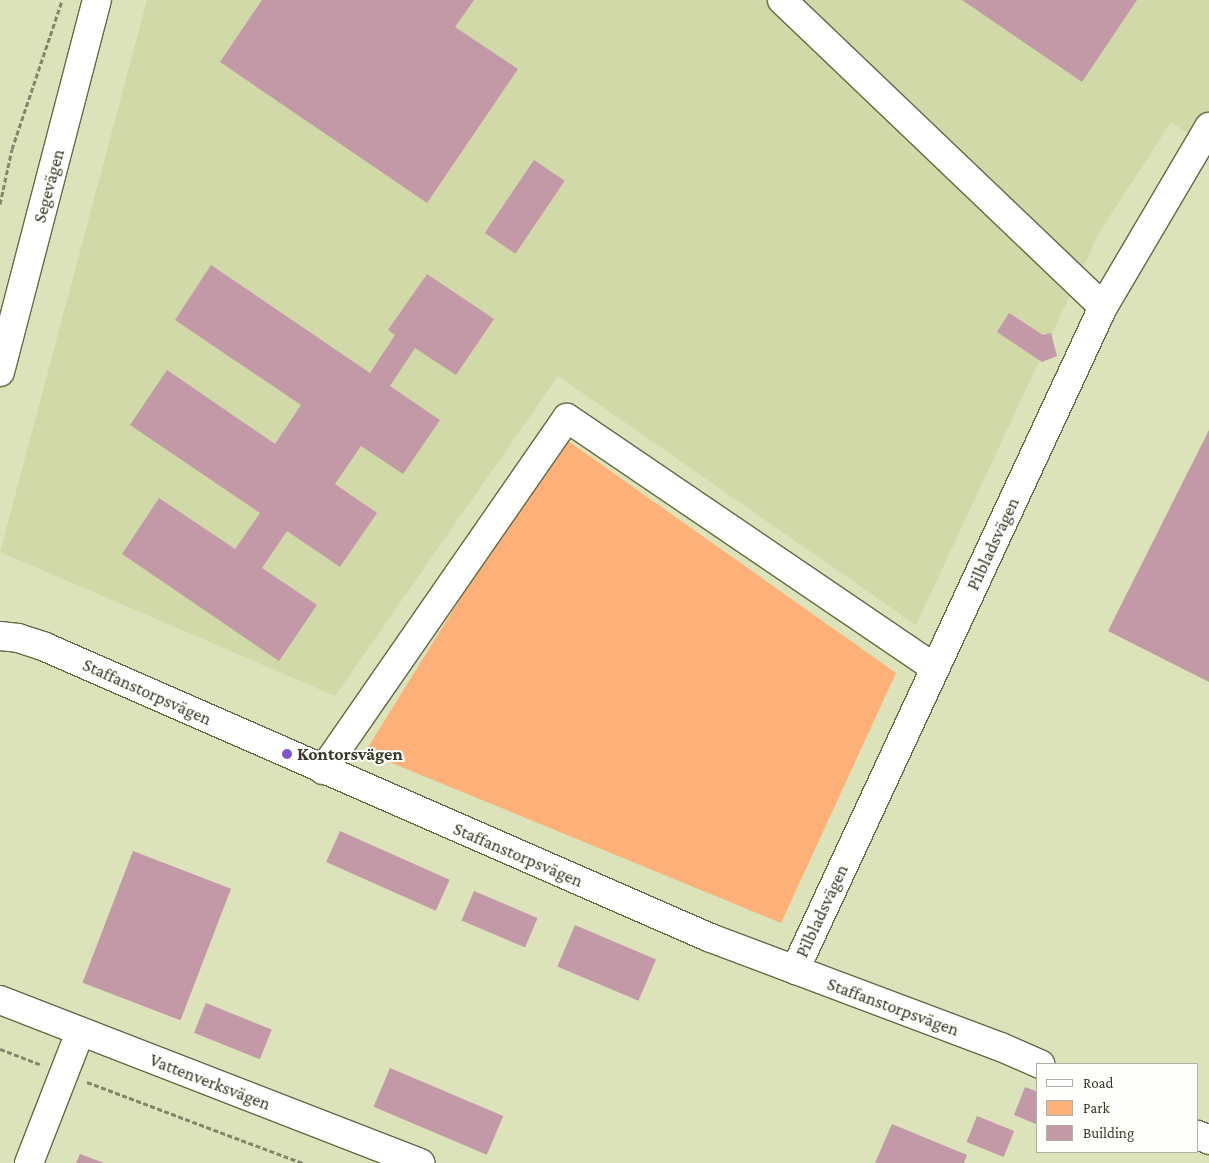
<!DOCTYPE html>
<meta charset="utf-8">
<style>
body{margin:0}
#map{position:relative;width:1209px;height:1163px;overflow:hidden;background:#dce2ba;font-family:"Crimson Pro",serif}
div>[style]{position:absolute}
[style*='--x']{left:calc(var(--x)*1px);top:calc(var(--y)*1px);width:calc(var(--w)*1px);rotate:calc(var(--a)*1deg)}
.built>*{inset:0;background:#d1d9a9}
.green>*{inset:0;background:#feb079}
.building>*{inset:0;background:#c399a8;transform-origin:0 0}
.path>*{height:3px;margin-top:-1.5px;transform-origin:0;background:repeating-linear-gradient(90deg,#82866b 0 5px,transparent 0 7.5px)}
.roads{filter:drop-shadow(1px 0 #646a45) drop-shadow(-1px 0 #646a45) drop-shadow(0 1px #646a45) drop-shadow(0 -1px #646a45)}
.minor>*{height:28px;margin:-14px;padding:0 14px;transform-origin:14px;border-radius:14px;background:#fff}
.dots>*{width:14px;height:14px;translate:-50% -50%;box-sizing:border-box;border:2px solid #fefffb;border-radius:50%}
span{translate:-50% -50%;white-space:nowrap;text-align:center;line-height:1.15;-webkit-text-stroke:4px #fefffb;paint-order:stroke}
.street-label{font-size:18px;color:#363929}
.poi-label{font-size:18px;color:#363929;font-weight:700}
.left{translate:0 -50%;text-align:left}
.legend{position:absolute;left:1036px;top:1063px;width:162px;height:90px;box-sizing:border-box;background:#fefffb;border:1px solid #aeb0a7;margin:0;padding:6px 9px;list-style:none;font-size:15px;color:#363929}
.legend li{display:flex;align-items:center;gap:10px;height:25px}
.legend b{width:25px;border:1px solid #aeb0a7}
</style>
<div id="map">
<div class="built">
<i style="clip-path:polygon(147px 0,1209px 0,1209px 148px,1171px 122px,1099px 233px,916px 625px,558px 376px,335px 696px,0 552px)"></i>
</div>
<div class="green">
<i style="clip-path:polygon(561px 436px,896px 673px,781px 923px,365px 752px)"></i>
</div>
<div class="building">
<i style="clip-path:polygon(262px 0,474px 0,455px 27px,518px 69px,427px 203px,220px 62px)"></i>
<i style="clip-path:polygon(962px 0,1137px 0,1082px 82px)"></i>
<i style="left:534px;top:160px;width:37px;height:88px;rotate:34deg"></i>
<i style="clip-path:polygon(211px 265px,370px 373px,395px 335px,388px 330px,427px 274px,494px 319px,456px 375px,415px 348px,390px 386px,440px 420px,403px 474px,361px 446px,335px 484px,377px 513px,340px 567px,287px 531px,262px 568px,317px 605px,279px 661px,122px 554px,159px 498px,235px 549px,260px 513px,130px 425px,167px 370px,275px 444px,301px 405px,175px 320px)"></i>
<i style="clip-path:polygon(1009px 313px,1043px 335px,1051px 333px,1057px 356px,1042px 362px,997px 332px)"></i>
<i style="clip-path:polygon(1209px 430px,1209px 682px,1108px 631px)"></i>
<i style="left:340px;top:831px;width:120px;height:34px;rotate:24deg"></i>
<i style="left:133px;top:851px;width:105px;height:141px;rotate:21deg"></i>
<i style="left:474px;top:891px;width:69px;height:32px;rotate:23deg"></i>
<i style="left:575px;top:925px;width:88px;height:45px;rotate:23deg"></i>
<i style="left:206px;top:1003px;width:71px;height:32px;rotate:22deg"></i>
<i style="left:390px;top:1068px;width:123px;height:42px;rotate:23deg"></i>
<i style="clip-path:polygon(1025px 1087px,1038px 1092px,1038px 1125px,1014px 1115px)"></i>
<i style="left:977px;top:1116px;width:40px;height:28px;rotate:22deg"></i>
<i style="clip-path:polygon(892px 1124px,967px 1155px,964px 1163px,875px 1163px)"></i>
<i style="clip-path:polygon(80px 1154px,104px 1163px,76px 1163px)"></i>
</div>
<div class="path">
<i style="--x:0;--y:204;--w:56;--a:-77.7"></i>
<i style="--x:12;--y:149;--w:157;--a:-71.4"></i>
<i style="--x:0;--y:1049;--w:45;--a:20.9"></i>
<i style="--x:87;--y:1082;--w:231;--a:20.6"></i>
</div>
<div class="roads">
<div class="minor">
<i style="--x:782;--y:0;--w:444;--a:43.7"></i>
<i style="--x:0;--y:372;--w:384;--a:-75.4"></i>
<i style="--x:0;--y:636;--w:18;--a:6"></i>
<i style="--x:18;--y:638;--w:28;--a:18"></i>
<i style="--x:45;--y:647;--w:724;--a:23.62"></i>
<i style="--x:708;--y:937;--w:313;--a:20.6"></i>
<i style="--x:1001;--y:1047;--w:43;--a:23.6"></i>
<i style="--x:323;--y:770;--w:428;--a:-55.3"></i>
<i style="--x:567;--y:418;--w:445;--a:34.2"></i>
<i style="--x:795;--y:970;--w:731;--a:-65.08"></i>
<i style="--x:1103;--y:307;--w:209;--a:-59.5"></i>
<i style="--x:0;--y:1000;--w:451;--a:21.2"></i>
<i style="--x:1198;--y:1135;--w:12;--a:24"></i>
<i style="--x:29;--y:1163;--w:141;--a:-68.7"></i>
</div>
</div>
<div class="dots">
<i style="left:287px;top:754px;background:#7f56d0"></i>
</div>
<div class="street-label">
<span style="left:49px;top:186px;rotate:-75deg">Segevägen</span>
<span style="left:993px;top:544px;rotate:-65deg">Pilbladsvägen</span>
<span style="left:147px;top:692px;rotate:24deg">Staffanstorpsvägen</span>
<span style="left:518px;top:855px;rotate:23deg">Staffanstorpsvägen</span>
<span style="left:822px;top:911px;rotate:-65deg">Pilbladsvägen</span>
<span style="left:893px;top:1007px;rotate:20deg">Staffanstorpsvägen</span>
<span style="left:210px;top:1082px;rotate:21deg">Vattenverksvägen</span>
</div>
<div class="poi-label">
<span class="left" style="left:297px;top:754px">Kontorsvägen</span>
</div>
<ul class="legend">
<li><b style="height:6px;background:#fff"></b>Road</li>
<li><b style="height:14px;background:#feb079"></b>Park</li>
<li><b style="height:14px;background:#c399a8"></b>Building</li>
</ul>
</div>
